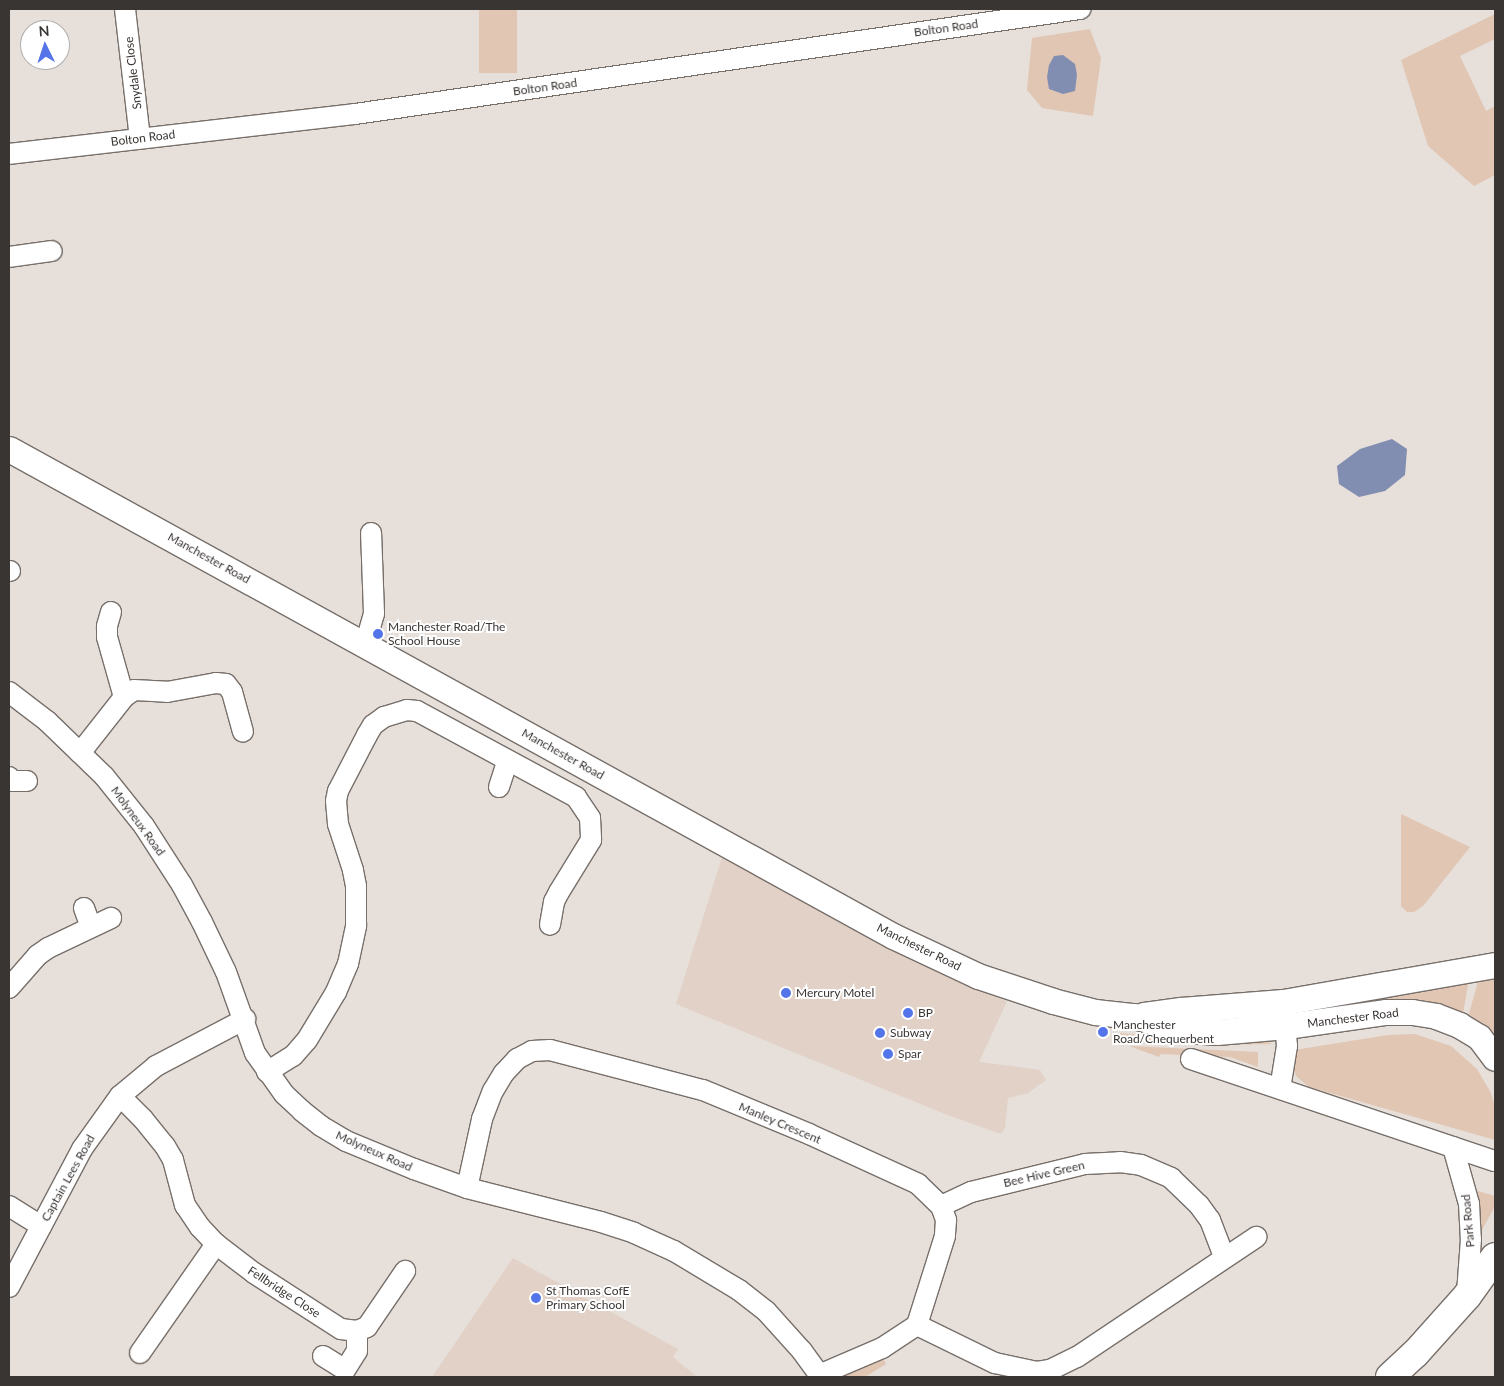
<!DOCTYPE html>
<style>
body{margin:0}
#map{position:relative;width:1504px;height:1386px;overflow:hidden;background:#e7dfd9;font-family:Lato,sans-serif}
div>[style]{position:absolute}
[style*='--x']{left:calc(var(--x)*1px);top:calc(var(--y)*1px);width:calc(var(--w)*1px);rotate:calc(var(--a)*1deg)}
.built>*{inset:0;background:#e1d1c7}
.green>*{inset:0;background:#e1c6b4;transform-origin:0 0}
.water>*{inset:0;background:#818eb1}
.roads{filter:drop-shadow(1px 0 #776f6a) drop-shadow(-1px 0 #776f6a) drop-shadow(0 1px #776f6a) drop-shadow(0 -1px #776f6a)}
.minor>*{height:20px;margin:-10px;padding:0 10px;transform-origin:10px;border-radius:10px;background:#fff}
.major>*{height:25px;margin:-12.5px;padding:0 12.5px;transform-origin:12.5px;border-radius:12.5px;background:#fff}
.highway>*{height:28px;margin:-14px;padding:0 14px;transform-origin:14px;border-radius:14px;background:#fff}
.dots>*{width:14px;height:14px;translate:-50% -50%;box-sizing:border-box;border:2px solid #fff;border-radius:50%}
span{translate:-50% -50%;white-space:nowrap;text-align:center;line-height:1.15;-webkit-text-stroke:4px #fff;paint-order:stroke}
.street-label{font-size:12px;color:#393533}
.poi-label{font-size:12px;color:#393533}
.left{translate:0 -50%;text-align:left}
.frame{position:absolute;inset:0;border:10px solid #393533;pointer-events:none}
.north{position:absolute;left:20px;top:20px;width:50px;height:50px;box-sizing:border-box;background:#fff;border:1px solid #b0aead;border-radius:50%;rotate:356deg;font-size:14px;font-weight:700;line-height:20px;text-align:center;color:#393533}
.north::after{content:'';display:block;margin:auto;width:18px;height:22px;background:#5475ea;clip-path:polygon(50% 0,100% 100%,50% 72%,0 100%)}
</style>
<div id="map">
<div class="built">
<i style="clip-path:polygon(723px 854px,915px 958px,1007px 1001px,979px 1062px,1040px 1070px,1046px 1080px,1028px 1093px,1008px 1098px,1005px 1128px,1001px 1134px,945px 1114px,676px 1004px)"></i>
<i style="clip-path:polygon(513px 1258px,678px 1349px,673px 1357px,697px 1377px,432px 1377px)"></i>
</div>
<div class="green">
<i style="left:479px;top:9px;width:38px;height:64px"></i>
<i style="clip-path:polygon(1495px 14px,1495px 39px,1460px 56px,1486px 111px,1495px 106px,1495px 175px,1474px 186px,1428px 146px,1401px 60px)"></i>
<i style="clip-path:polygon(1090px 29px,1101px 58px,1093px 116px,1042px 108px,1027px 90px,1032px 38px)"></i>
<i style="clip-path:polygon(1401px 814px,1470px 847px,1424px 905px,1414px 912px,1407px 912px,1401px 906px)"></i>
<i style="clip-path:polygon(1495px 975px,1495px 1036px,1468px 1017px,1479px 978px)"></i>
<i style="clip-path:polygon(1469px 979px,1463px 1014px,1306px 1014px,1308px 1006px)"></i>
<i style="clip-path:polygon(1120px 1033px,1173px 1039px,1264px 1040px,1272px 1044px,1199px 1045px,1120px 1038px)"></i>
<i style="clip-path:polygon(1415px 1034px,1451px 1046px,1477px 1069px,1491px 1093px,1495px 1107px,1495px 1140px,1309px 1087px,1297px 1077px,1292px 1068px,1294px 1050px,1388px 1035px)"></i>
<i style="clip-path:polygon(1129px 1046px,1258px 1052px,1258px 1067px,1230px 1057px,1161px 1054px,1159px 1057px)"></i>
<i style="clip-path:polygon(1468px 1188px,1495px 1196px,1495px 1206px,1475px 1243px)"></i>
<i style="clip-path:polygon(881px 1355px,886px 1364px,865px 1377px,837px 1377px)"></i>
</div>
<div class="water">
<i style="clip-path:polygon(1063px 55px,1075px 64px,1077px 75px,1075px 91px,1063px 94px,1049px 89px,1047px 77px,1049px 65px,1054px 56px)"></i>
<i style="clip-path:polygon(1392px 439px,1407px 449px,1405px 475px,1385px 491px,1359px 497px,1339px 484px,1337px 466px,1360px 449px)"></i>
</div>
<div class="roads">
<div class="minor">
<i style="--x:125;--y:9;--w:130;--a:83.4"></i>
<i style="--x:9;--y:154;--w:348;--a:-6.6"></i>
<i style="--x:355;--y:114;--w:733;--a:-8.24"></i>
<i style="--x:9;--y:257;--w:43;--a:-7.9"></i>
<i style="--x:9;--y:571;--w:1;--a:0"></i>
<i style="--x:111;--y:612;--w:15;--a:106"></i>
<i style="--x:107;--y:626;--w:11;--a:90"></i>
<i style="--x:107;--y:637;--w:62;--a:74.2"></i>
<i style="--x:365;--y:645;--w:33;--a:-74"></i>
<i style="--x:374;--y:613;--w:80;--a:-92.1"></i>
<i style="--x:9;--y:692;--w:48;--a:37.3"></i>
<i style="--x:47;--y:721;--w:79;--a:44"></i>
<i style="--x:104;--y:776;--w:64;--a:51.3"></i>
<i style="--x:144;--y:826;--w:70;--a:57.2"></i>
<i style="--x:182;--y:885;--w:42;--a:61.6"></i>
<i style="--x:202;--y:922;--w:55;--a:64.4"></i>
<i style="--x:226;--y:972;--w:86;--a:70.3"></i>
<i style="--x:255;--y:1053;--w:50;--a:54.7"></i>
<i style="--x:284;--y:1094;--w:25;--a:43"></i>
<i style="--x:302;--y:1111;--w:24;--a:38"></i>
<i style="--x:321;--y:1126;--w:29;--a:31"></i>
<i style="--x:346;--y:1141;--w:74;--a:22.4"></i>
<i style="--x:414;--y:1169;--w:56;--a:19.7"></i>
<i style="--x:467;--y:1188;--w:138;--a:14.2"></i>
<i style="--x:601;--y:1222;--w:35;--a:18"></i>
<i style="--x:634;--y:1233;--w:44;--a:24.2"></i>
<i style="--x:674;--y:1251;--w:76;--a:31"></i>
<i style="--x:739;--y:1290;--w:34;--a:38"></i>
<i style="--x:766;--y:1311;--w:54;--a:48"></i>
<i style="--x:802;--y:1351;--w:32;--a:54"></i>
<i style="--x:80;--y:753;--w:71;--a:-51.8"></i>
<i style="--x:124;--y:697;--w:12;--a:-35"></i>
<i style="--x:134;--y:690;--w:33;--a:3"></i>
<i style="--x:167;--y:692;--w:50;--a:-10.4"></i>
<i style="--x:216;--y:683;--w:10;--a:6"></i>
<i style="--x:226;--y:684;--w:10;--a:53"></i>
<i style="--x:232;--y:692;--w:41;--a:74.6"></i>
<i style="--x:9;--y:777;--w:4;--a:63"></i>
<i style="--x:11;--y:781;--w:16;--a:0"></i>
<i style="--x:499;--y:787;--w:28;--a:-72"></i>
<i style="--x:84;--y:908;--w:20;--a:70"></i>
<i style="--x:9;--y:988;--w:44;--a:-48.7"></i>
<i style="--x:38;--y:955;--w:12;--a:-35"></i>
<i style="--x:48;--y:948;--w:70;--a:-25.5"></i>
<i style="--x:1191;--y:1059;--w:320;--a:18.6"></i>
<i style="--x:267;--y:1072;--w:31;--a:-32"></i>
<i style="--x:293;--y:1056;--w:21;--a:-49"></i>
<i style="--x:307;--y:1040;--w:56;--a:-58.9"></i>
<i style="--x:336;--y:992;--w:30;--a:-67"></i>
<i style="--x:348;--y:964;--w:40;--a:-78"></i>
<i style="--x:356;--y:925;--w:39;--a:-90"></i>
<i style="--x:356;--y:886;--w:16;--a:-101"></i>
<i style="--x:353;--y:870;--w:48;--a:-108.1"></i>
<i style="--x:338;--y:824;--w:23;--a:-95"></i>
<i style="--x:336;--y:801;--w:10;--a:-79"></i>
<i style="--x:338;--y:791;--w:63;--a:-62.6"></i>
<i style="--x:367;--y:735;--w:12;--a:-59"></i>
<i style="--x:373;--y:725;--w:14;--a:-36"></i>
<i style="--x:384;--y:717;--w:24;--a:-17"></i>
<i style="--x:407;--y:710;--w:10;--a:6"></i>
<i style="--x:417;--y:711;--w:181;--a:28.4"></i>
<i style="--x:576;--y:797;--w:25;--a:56"></i>
<i style="--x:590;--y:818;--w:22;--a:87"></i>
<i style="--x:591;--y:840;--w:61;--a:121.6"></i>
<i style="--x:559;--y:892;--w:11;--a:117"></i>
<i style="--x:554;--y:902;--w:23;--a:100"></i>
<i style="--x:1280;--y:1089;--w:44;--a:-80.8"></i>
<i style="--x:1287;--y:1046;--w:34;--a:-95"></i>
<i style="--x:120;--y:1096;--w:33;--a:45"></i>
<i style="--x:143;--y:1119;--w:35;--a:51"></i>
<i style="--x:165;--y:1146;--w:16;--a:60"></i>
<i style="--x:173;--y:1160;--w:47;--a:75.1"></i>
<i style="--x:185;--y:1205;--w:27;--a:56"></i>
<i style="--x:200;--y:1227;--w:23;--a:47"></i>
<i style="--x:216;--y:1244;--w:48;--a:37.3"></i>
<i style="--x:254;--y:1273;--w:103;--a:32.8"></i>
<i style="--x:341;--y:1329;--w:16;--a:7"></i>
<i style="--x:357;--y:1331;--w:11;--a:-22"></i>
<i style="--x:367;--y:1327;--w:68;--a:-55.8"></i>
<i style="--x:1453;--y:1147;--w:59;--a:74.3"></i>
<i style="--x:1469;--y:1204;--w:35;--a:87"></i>
<i style="--x:1471;--y:1239;--w:55;--a:94.2"></i>
<i style="--x:467;--y:1188;--w:71;--a:-77.7"></i>
<i style="--x:482;--y:1119;--w:30;--a:-69"></i>
<i style="--x:493;--y:1091;--w:21;--a:-59"></i>
<i style="--x:504;--y:1073;--w:19;--a:-47"></i>
<i style="--x:517;--y:1059;--w:17;--a:-28"></i>
<i style="--x:532;--y:1051;--w:18;--a:-3"></i>
<i style="--x:550;--y:1050;--w:158;--a:14.7"></i>
<i style="--x:703;--y:1090;--w:115;--a:22.5"></i>
<i style="--x:809;--y:1134;--w:120;--a:24.6"></i>
<i style="--x:918;--y:1184;--w:32;--a:44"></i>
<i style="--x:941;--y:1206;--w:15;--a:70"></i>
<i style="--x:946;--y:1220;--w:16;--a:94"></i>
<i style="--x:945;--y:1236;--w:93;--a:107.5"></i>
<i style="--x:917;--y:1325;--w:42;--a:146.7"></i>
<i style="--x:882;--y:1348;--w:69;--a:156.8"></i>
<i style="--x:9;--y:1206;--w:38;--a:32"></i>
<i style="--x:941;--y:1206;--w:33;--a:-25"></i>
<i style="--x:971;--y:1192;--w:117;--a:-13.8"></i>
<i style="--x:1085;--y:1164;--w:35;--a:-3"></i>
<i style="--x:1120;--y:1162;--w:21;--a:8"></i>
<i style="--x:1141;--y:1165;--w:33;--a:23"></i>
<i style="--x:1171;--y:1178;--w:39;--a:44"></i>
<i style="--x:1199;--y:1205;--w:19;--a:54"></i>
<i style="--x:1210;--y:1220;--w:39;--a:69"></i>
<i style="--x:9;--y:1287;--w:156;--a:-62.1"></i>
<i style="--x:82;--y:1149;--w:65;--a:-54.4"></i>
<i style="--x:120;--y:1096;--w:47;--a:-39.8"></i>
<i style="--x:156;--y:1066;--w:101;--a:-27.8"></i>
<i style="--x:917;--y:1325;--w:87;--a:26"></i>
<i style="--x:995;--y:1363;--w:43;--a:12.1"></i>
<i style="--x:1037;--y:1372;--w:13;--a:-9"></i>
<i style="--x:1050;--y:1370;--w:30;--a:-26"></i>
<i style="--x:1077;--y:1357;--w:216;--a:-33.8"></i>
<i style="--x:140;--y:1353;--w:133;--a:-55.1"></i>
<i style="--x:323;--y:1356;--w:26;--a:32"></i>
<i style="--x:345;--y:1370;--w:22;--a:-58"></i>
<i style="--x:357;--y:1351;--w:20;--a:-90"></i>
</div>
<div class="major">
<i style="--x:9;--y:449;--w:1009;--a:28.85"></i>
<i style="--x:893;--y:936;--w:94;--a:25.2"></i>
<i style="--x:978;--y:976;--w:79;--a:18.4"></i>
<i style="--x:1053;--y:1001;--w:43;--a:14.7"></i>
<i style="--x:1095;--y:1012;--w:39;--a:6"></i>
<i style="--x:1134;--y:1016;--w:51;--a:15.9"></i>
<i style="--x:1183;--y:1030;--w:34;--a:3"></i>
<i style="--x:1217;--y:1032;--w:69;--a:-5"></i>
<i style="--x:1286;--y:1026;--w:101;--a:-8"></i>
<i style="--x:1386;--y:1012;--w:26;--a:0"></i>
<i style="--x:1412;--y:1012;--w:24;--a:9"></i>
<i style="--x:1436;--y:1016;--w:25;--a:21"></i>
<i style="--x:1459;--y:1025;--w:23;--a:31"></i>
<i style="--x:1479;--y:1037;--w:26;--a:53"></i>
<i style="--x:1144;--y:1015;--w:37;--a:-8"></i>
<i style="--x:1181;--y:1010;--w:102;--a:-4.5"></i>
<i style="--x:1283;--y:1002;--w:215;--a:-9.9"></i>
</div>
<div class="highway">
<i style="--x:1390;--y:1377;--w:34;--a:-43"></i>
<i style="--x:1415;--y:1354;--w:78;--a:-48.1"></i>
<i style="--x:1467;--y:1296;--w:48;--a:-54.3"></i>
</div>
</div>
<div class="dots">
<i style="left:378px;top:634px;background:#5475ea"></i>
<i style="left:786px;top:993px;background:#5475ea"></i>
<i style="left:908px;top:1013px;background:#5475ea"></i>
<i style="left:1103px;top:1032px;background:#5475ea"></i>
<i style="left:880px;top:1033px;background:#5475ea"></i>
<i style="left:888px;top:1054px;background:#5475ea"></i>
<i style="left:536px;top:1298px;background:#5475ea"></i>
</div>
<div class="street-label">
<span style="left:946px;top:28px;rotate:-8deg">Bolton Road</span>
<span style="left:133px;top:73px;rotate:-97deg">Snydale Close</span>
<span style="left:545px;top:87px;rotate:-8deg">Bolton Road</span>
<span style="left:143px;top:138px;rotate:-7deg">Bolton Road</span>
<span style="left:209px;top:558px;rotate:29deg">Manchester Road</span>
<span style="left:563px;top:754px;rotate:29deg">Manchester Road</span>
<span style="left:138px;top:821px;rotate:54deg">Molyneux Road</span>
<span style="left:919px;top:947px;rotate:26deg">Manchester Road</span>
<span style="left:1353px;top:1018px;rotate:-7deg">Manchester Road</span>
<span style="left:780px;top:1123px;rotate:23deg">Manley Crescent</span>
<span style="left:374px;top:1151px;rotate:24deg">Molyneux Road</span>
<span style="left:1044px;top:1174px;rotate:-13deg">Bee Hive Green</span>
<span style="left:68px;top:1178px;rotate:-61deg">Captain Lees Road</span>
<span style="left:1468px;top:1221px;rotate:-95deg">Park Road</span>
<span style="left:284px;top:1292px;rotate:33deg">Fellbridge Close</span>
</div>
<div class="poi-label">
<span class="left" style="left:388px;top:634px">Manchester Road/The<br>School House</span>
<span class="left" style="left:796px;top:993px">Mercury Motel</span>
<span class="left" style="left:918px;top:1013px">BP</span>
<span class="left" style="left:1113px;top:1032px">Manchester<br>Road/Chequerbent</span>
<span class="left" style="left:890px;top:1033px">Subway</span>
<span class="left" style="left:898px;top:1054px">Spar</span>
<span class="left" style="left:546px;top:1298px">St Thomas CofE<br>Primary School</span>
</div>
<div class="frame"></div>
<div class="north">N</div>
</div>
